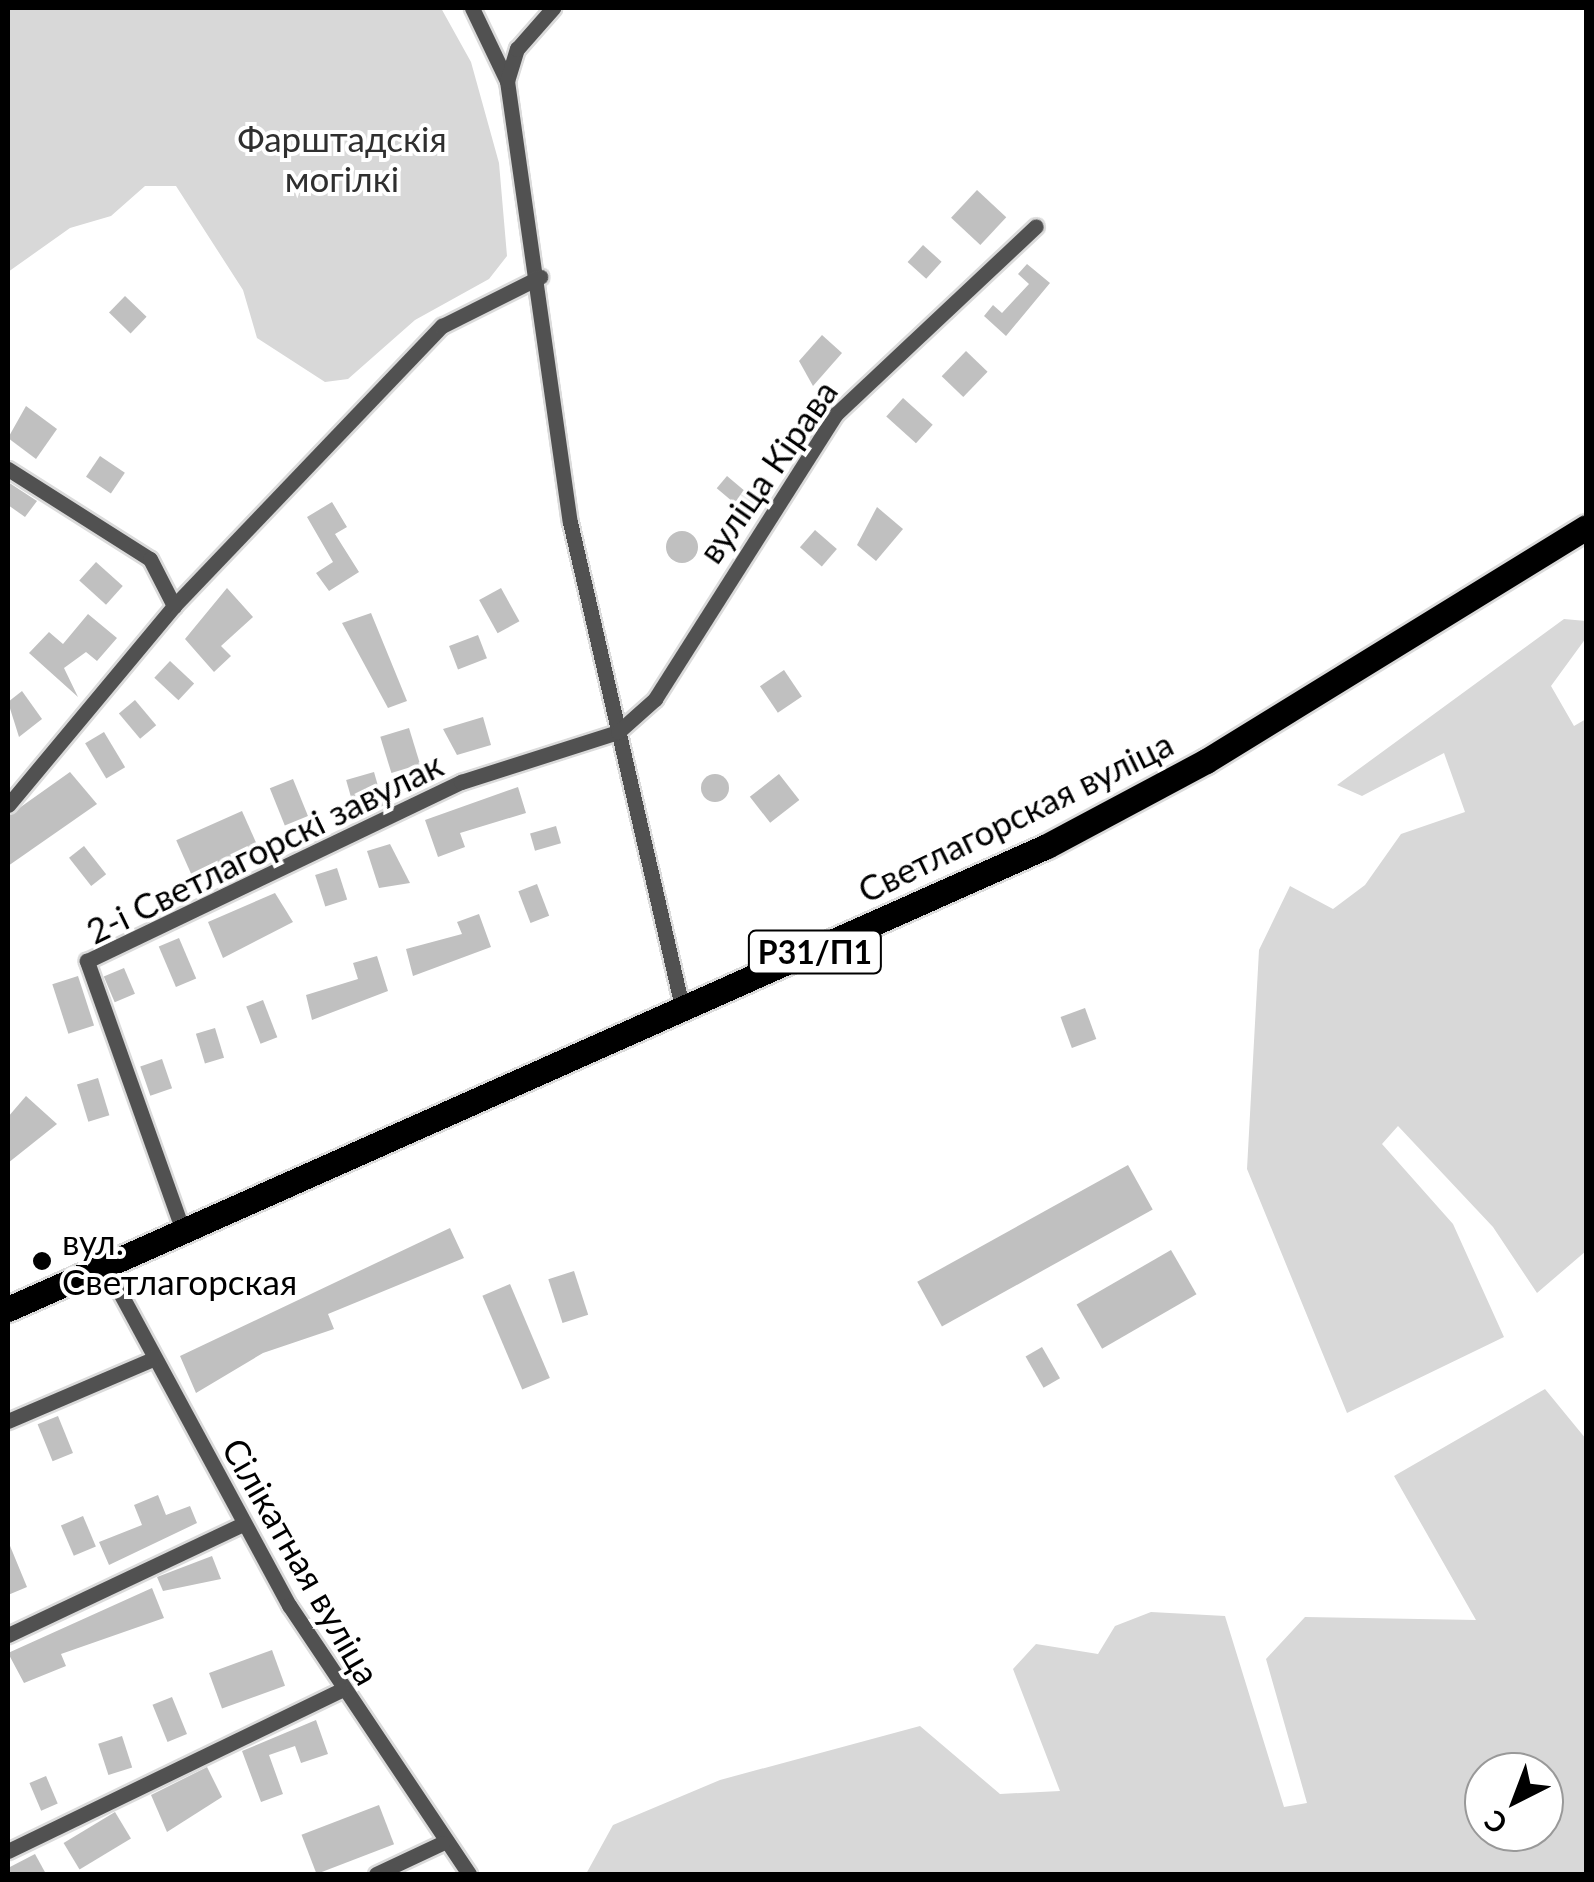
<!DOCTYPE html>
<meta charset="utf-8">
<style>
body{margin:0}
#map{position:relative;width:1594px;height:1882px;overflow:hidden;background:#fff;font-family:Lato,sans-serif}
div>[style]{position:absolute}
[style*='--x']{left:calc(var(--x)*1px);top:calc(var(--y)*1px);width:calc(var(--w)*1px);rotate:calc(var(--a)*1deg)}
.green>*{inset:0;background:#d8d8d8}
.building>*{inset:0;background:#c0c0c0;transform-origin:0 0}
.round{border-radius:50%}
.roads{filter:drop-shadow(2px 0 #dbdbdb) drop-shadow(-2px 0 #dbdbdb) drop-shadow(0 2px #dbdbdb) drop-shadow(0 -2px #dbdbdb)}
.street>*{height:15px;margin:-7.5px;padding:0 7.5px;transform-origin:7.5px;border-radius:7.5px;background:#515151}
.primary>*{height:25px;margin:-12.5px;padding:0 12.5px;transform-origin:12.5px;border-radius:12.5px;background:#000}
.dots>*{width:28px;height:28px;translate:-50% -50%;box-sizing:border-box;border:5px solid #fff;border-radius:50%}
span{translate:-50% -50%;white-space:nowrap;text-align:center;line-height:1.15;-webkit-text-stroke:8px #fff;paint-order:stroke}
.shield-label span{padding:2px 8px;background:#fff;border:2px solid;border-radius:8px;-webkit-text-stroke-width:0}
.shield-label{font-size:32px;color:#000;font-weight:700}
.park-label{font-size:35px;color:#2f2f2f}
.street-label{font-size:35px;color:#000}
.poi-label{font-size:35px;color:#000}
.left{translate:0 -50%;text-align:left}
.frame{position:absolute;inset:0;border:10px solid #000;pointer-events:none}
.north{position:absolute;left:1464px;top:1752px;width:100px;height:100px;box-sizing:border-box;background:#fff;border:2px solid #999;border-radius:50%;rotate:222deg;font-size:28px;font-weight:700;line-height:40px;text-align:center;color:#000}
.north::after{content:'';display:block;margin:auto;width:35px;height:45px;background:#000;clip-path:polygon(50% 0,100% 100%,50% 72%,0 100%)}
</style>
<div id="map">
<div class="green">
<i style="clip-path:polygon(8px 8px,441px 8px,471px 62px,499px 163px,507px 256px,489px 279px,415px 320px,348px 379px,325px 382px,257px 338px,243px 290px,176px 186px,145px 186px,111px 216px,70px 228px,8px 272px)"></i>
<i style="clip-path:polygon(1564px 619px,1586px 621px,1586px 638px,1551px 686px,1574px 726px,1586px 719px,1586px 1251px,1537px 1293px,1493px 1227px,1398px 1126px,1382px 1144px,1453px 1224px,1504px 1337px,1347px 1413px,1247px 1169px,1259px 950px,1290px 886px,1333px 909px,1365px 885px,1401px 834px,1465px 812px,1444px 753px,1362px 796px,1337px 785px)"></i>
<i style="clip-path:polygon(evenodd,1545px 1389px,1586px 1439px,1586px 1874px,586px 1874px,613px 1825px,720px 1780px,920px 1726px,1000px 1794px,1060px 1791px,1013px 1669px,1036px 1644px,1098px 1654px,1115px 1626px,1151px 1612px,1225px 1616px,1284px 1807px,1307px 1803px,1266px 1659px,1305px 1617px,1476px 1620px,1394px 1476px,1545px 1389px,1484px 1772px,1544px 1772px,1544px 1832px,1484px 1832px,1484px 1772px)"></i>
</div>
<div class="building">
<i style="left:977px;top:190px;width:40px;height:38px;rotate:43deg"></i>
<i style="left:923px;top:245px;width:25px;height:23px;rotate:42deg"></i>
<i style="clip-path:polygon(1027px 264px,1050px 283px,1006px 336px,984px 316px,993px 305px,1002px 313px,1029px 284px,1018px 274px)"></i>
<i style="left:125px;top:296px;width:30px;height:23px;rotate:44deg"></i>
<i style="clip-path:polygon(822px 335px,842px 353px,813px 386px,799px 361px)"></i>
<i style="left:966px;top:351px;width:30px;height:35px;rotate:44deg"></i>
<i style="left:903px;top:398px;width:40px;height:25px;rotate:42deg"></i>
<i style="clip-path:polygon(26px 406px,57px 429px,36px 459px,8px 438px)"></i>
<i style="left:100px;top:456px;width:30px;height:25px;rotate:34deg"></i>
<i style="left:727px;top:476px;width:45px;height:16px;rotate:40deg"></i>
<i style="clip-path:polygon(8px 482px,37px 501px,25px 517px,8px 505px)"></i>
<i style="clip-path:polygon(332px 502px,347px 527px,335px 534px,359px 572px,329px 591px,316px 573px,333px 562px,307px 517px)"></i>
<i style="clip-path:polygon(877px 507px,903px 529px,876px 561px,857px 545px)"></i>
<i style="left:815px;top:530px;width:29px;height:23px;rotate:41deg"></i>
<i class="round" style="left:666px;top:531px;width:32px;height:32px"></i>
<i style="left:96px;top:562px;width:36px;height:25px;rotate:42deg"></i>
<i style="clip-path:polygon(227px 588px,253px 617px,221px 646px,231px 656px,214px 672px,185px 639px)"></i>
<i style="left:501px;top:588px;width:38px;height:25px;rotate:61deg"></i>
<i style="clip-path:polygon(371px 613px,407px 701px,388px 708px,342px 623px)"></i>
<i style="clip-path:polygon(88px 614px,117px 638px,97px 661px,86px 652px,64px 668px,78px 697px,29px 653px,49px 632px,63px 644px)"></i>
<i style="left:478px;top:635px;width:25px;height:31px;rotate:69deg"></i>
<i style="left:170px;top:661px;width:33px;height:23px;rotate:43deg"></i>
<i style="left:784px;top:670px;width:32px;height:29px;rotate:56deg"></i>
<i style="clip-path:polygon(22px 691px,42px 719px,19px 737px,8px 702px)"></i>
<i style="left:135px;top:700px;width:33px;height:21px;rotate:50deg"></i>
<i style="clip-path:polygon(483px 717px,491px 745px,457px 755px,443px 729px)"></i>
<i style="left:409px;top:728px;width:38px;height:30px;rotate:73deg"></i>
<i style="left:104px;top:732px;width:41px;height:22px;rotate:59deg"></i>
<i style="clip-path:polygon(70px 772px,97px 804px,8px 866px,8px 816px)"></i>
<i style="left:374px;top:772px;width:35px;height:29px;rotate:74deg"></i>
<i class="round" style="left:701px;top:774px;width:28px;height:28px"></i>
<i style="left:779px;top:774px;width:33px;height:37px;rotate:52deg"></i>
<i style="left:293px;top:779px;width:40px;height:25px;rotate:68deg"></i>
<i style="clip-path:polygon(518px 787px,526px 813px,460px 833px,465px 847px,438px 857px,425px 820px)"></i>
<i style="left:242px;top:811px;width:39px;height:72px;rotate:66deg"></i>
<i style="left:556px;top:826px;width:18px;height:27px;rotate:74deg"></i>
<i style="clip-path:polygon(390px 844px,410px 883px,379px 888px,367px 851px)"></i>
<i style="left:84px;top:846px;width:36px;height:19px;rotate:52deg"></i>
<i style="left:337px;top:868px;width:33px;height:23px;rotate:72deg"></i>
<i style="left:537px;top:884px;width:34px;height:20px;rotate:69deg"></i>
<i style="clip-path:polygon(275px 893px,293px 922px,223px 958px,208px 922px)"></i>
<i style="clip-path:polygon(479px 914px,491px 947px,413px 976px,406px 949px,462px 934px,457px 922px)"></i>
<i style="left:179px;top:938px;width:44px;height:22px;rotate:67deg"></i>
<i style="clip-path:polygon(377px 956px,388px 991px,312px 1020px,306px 995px,358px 979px,353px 963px)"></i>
<i style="left:124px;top:968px;width:28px;height:22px;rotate:67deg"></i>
<i style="left:78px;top:976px;width:52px;height:27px;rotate:72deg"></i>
<i style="left:263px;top:1000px;width:40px;height:18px;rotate:69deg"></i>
<i style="left:1085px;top:1008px;width:33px;height:26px;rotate:70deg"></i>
<i style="left:215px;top:1028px;width:31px;height:20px;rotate:73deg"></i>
<i style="left:162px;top:1059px;width:31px;height:23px;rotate:71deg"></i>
<i style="left:98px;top:1078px;width:39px;height:22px;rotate:73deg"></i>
<i style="clip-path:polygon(26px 1096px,57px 1124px,8px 1163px,8px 1117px)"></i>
<i style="left:1128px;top:1165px;width:51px;height:241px;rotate:61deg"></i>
<i style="clip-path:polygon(450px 1228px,464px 1258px,328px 1314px,334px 1329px,263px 1353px,196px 1393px,180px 1356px)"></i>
<i style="left:1171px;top:1250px;width:51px;height:109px;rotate:60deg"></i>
<i style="left:574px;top:1271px;width:46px;height:27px;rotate:72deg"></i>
<i style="left:510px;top:1284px;width:102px;height:30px;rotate:67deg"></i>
<i style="left:1042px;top:1347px;width:36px;height:19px;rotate:60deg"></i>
<i style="left:58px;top:1416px;width:40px;height:22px;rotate:68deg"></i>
<i style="clip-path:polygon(158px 1495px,166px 1515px,190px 1506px,197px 1523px,109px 1565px,99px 1542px,142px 1525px,134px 1505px)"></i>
<i style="left:83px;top:1516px;width:33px;height:24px;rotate:67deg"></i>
<i style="clip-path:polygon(8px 1541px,27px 1587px,8px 1595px)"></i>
<i style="clip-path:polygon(212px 1556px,221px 1579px,163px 1591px,157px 1577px)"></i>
<i style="clip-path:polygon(152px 1588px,164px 1618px,61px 1654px,66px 1666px,24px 1683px,8px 1653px)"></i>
<i style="left:272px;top:1650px;width:38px;height:67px;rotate:70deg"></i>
<i style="left:172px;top:1697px;width:40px;height:21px;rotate:68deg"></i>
<i style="clip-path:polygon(316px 1720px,328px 1754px,301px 1763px,295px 1746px,269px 1755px,283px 1794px,261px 1802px,242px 1751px)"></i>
<i style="left:122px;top:1736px;width:33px;height:25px;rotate:72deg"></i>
<i style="clip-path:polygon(207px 1767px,222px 1797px,167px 1832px,151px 1795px)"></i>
<i style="left:46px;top:1776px;width:30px;height:18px;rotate:67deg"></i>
<i style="left:379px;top:1805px;width:42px;height:83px;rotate:69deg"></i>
<i style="left:115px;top:1812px;width:31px;height:60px;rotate:59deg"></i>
<i style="clip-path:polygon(35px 1854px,46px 1874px,8px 1874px,8px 1868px)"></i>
</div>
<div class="roads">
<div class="street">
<i style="--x:472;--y:8;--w:81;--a:64.4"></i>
<i style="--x:507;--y:81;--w:445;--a:81.9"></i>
<i style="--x:570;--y:522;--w:502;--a:76.99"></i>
<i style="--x:507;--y:81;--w:34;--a:-73"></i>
<i style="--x:517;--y:49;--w:55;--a:-48.7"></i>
<i style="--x:8;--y:469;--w:168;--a:32.4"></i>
<i style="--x:150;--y:559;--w:53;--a:62.9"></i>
<i style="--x:174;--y:606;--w:259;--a:129.8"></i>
<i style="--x:174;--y:606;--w:388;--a:-46.3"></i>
<i style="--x:442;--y:326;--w:110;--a:-26.6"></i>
<i style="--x:183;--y:1231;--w:287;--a:-109.6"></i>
<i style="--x:87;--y:961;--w:415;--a:-25.6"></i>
<i style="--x:461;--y:782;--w:165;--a:-17.7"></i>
<i style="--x:618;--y:732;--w:50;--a:-41.7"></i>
<i style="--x:655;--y:699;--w:338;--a:-57.6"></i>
<i style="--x:836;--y:414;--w:274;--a:-43.2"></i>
<i style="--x:105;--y:1265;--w:387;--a:61.6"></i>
<i style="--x:289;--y:1605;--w:324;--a:56.2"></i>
<i style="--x:8;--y:1421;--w:158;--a:-23.2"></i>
<i style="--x:8;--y:1635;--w:260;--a:-25.3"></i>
<i style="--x:8;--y:1851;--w:370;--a:-25.8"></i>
<i style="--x:376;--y:1874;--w:73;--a:-25.2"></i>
</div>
<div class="primary">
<i style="--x:8;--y:1309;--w:1137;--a:-24.02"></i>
<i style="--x:1047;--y:846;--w:180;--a:-28.1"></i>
<i style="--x:1206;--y:761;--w:446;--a:-31.6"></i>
</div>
</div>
<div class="dots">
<i style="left:42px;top:1261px;background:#000"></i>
</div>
<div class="shield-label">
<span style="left:815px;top:952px">Р31/П1</span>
</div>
<div class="park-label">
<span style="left:342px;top:158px">Фарштадскія<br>могілкі</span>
</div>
<div class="street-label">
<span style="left:767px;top:471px;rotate:-55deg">вуліца Кірава</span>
<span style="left:1015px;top:816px;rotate:-26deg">Светлагорская вуліца</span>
<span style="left:264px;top:847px;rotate:-26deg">2-і Светлагорскі завулак</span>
<span style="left:302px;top:1561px;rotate:60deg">Сілікатная вуліца</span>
</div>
<div class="poi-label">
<span class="left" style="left:62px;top:1261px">вул.<br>Светлагорская</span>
</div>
<div class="frame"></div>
<div class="north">С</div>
</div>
